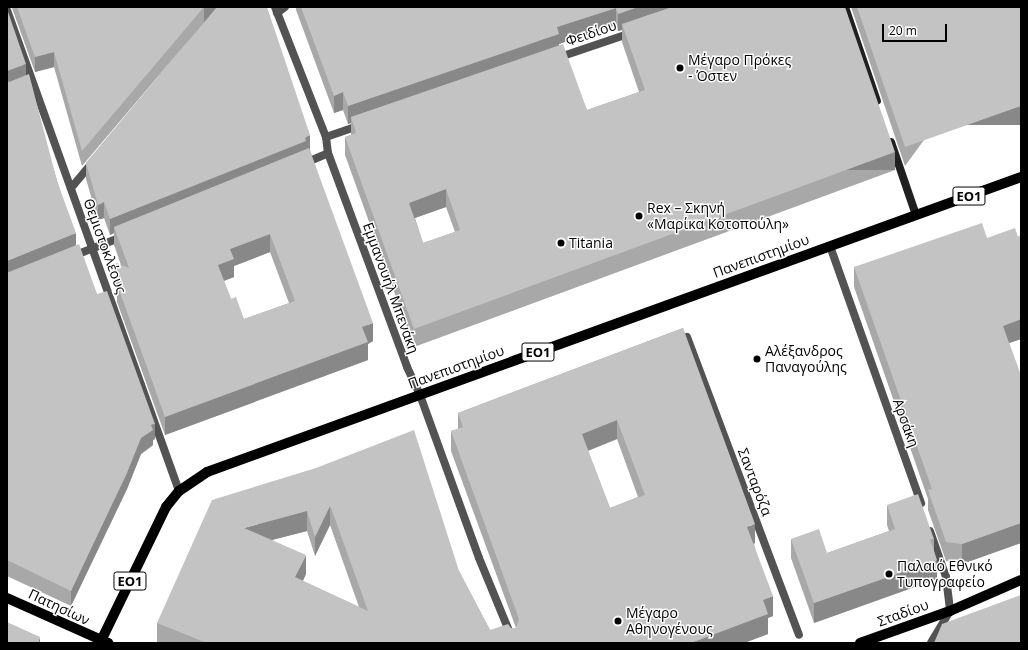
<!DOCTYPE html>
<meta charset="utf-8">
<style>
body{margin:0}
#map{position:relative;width:1028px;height:650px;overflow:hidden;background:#fff;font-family:"Open Sans",sans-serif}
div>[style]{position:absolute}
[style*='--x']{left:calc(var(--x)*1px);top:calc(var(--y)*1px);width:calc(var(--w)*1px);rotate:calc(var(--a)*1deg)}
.street>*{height:8px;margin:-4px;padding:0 4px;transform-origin:4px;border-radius:4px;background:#535353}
.secondary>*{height:8px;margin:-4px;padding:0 4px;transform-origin:4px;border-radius:4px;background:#202020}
.primary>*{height:10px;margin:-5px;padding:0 5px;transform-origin:5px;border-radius:5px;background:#000}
.wall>*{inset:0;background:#a8a8a8}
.shaded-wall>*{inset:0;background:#888;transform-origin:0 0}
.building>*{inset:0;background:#c3c3c3}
.dots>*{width:11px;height:11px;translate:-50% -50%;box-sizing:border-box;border:2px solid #fff;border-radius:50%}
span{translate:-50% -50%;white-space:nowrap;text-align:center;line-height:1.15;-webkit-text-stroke:3px #fff;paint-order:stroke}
.shield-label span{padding:1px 3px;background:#fff;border:1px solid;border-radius:3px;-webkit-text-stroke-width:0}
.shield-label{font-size:13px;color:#000;font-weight:700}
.street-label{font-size:14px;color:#000}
.poi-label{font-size:14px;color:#000}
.left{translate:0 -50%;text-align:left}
.frame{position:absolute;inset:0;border:8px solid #000;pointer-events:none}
.scale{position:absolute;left:882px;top:24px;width:65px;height:18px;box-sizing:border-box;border:2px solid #000;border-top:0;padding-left:5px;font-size:12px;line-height:14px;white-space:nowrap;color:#000;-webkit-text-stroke:3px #fff;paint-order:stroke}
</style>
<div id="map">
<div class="street">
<i style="--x:275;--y:7;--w:140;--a:68.6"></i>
<i style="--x:326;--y:137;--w:16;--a:83"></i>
<i style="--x:328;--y:153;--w:228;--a:69.7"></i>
<i style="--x:407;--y:367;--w:31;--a:65"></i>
<i style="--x:420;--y:395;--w:173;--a:70.1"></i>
<i style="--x:479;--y:558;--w:92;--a:67.6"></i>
<i style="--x:7;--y:10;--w:511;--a:70.32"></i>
<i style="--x:277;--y:13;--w:10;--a:-37"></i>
<i style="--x:557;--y:58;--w:78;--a:-18.7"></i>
<i style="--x:326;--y:137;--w:37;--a:-19"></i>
<i style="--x:305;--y:163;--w:25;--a:-23"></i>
<i style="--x:71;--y:188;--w:34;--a:-50"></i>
<i style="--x:830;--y:246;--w:273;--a:70.5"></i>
<i style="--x:73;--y:256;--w:55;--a:-21.4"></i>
<i style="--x:687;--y:337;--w:318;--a:69.4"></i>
<i style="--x:930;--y:531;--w:49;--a:70.8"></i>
<i style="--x:946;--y:577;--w:34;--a:83"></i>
<i style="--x:950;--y:611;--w:37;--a:121"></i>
</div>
<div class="secondary">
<i style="--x:845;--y:7;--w:99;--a:71.2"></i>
<i style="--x:891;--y:142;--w:77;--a:71.1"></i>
</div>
<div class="primary">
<i style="--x:7;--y:598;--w:111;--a:24"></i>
<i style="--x:100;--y:643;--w:151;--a:-64.1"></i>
<i style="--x:166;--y:507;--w:21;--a:-51"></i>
<i style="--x:179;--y:491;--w:34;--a:-34"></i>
<i style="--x:207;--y:472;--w:866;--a:-19.92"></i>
<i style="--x:860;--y:643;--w:96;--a:-19.6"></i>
<i style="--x:950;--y:611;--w:77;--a:-23.6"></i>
</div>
<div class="wall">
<i style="clip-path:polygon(evenodd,11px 7px,217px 7px,310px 150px,373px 341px,368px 344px,368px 360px,165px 435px,117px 302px,117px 286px,116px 282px,116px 263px,121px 265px,114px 245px,114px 233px,110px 235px,104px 218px,98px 220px,86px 179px,86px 163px,200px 27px,82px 166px,54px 67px,35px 72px,12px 8px,11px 7px,270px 252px,289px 303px,244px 319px,231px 299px,224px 281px,234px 277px,234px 266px,270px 252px)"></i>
<i style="clip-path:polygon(evenodd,296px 7px,670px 7px,670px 8px,895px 170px,414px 347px,345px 155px,345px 137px,351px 135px,351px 123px,348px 124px,343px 110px,334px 113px,296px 10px,296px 7px,616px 25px,618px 31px,622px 30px,622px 42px,639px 92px,587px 110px,559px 45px,559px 44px,616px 25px,296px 7px,446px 207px,455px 232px,423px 243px,415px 218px,446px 207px)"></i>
<i style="clip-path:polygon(851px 7px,1021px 7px,905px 166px)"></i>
<i style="clip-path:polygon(7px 9px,26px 75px,76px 245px,97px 294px,155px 439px,153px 440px,153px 445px,141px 454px,127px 489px,71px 606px,7px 576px)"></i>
<i style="clip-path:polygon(1021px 236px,1021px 339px,1009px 343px,1021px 376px,1021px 543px,962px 564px,946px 561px,928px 510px,928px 499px,854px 287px,854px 267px)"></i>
<i style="clip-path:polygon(evenodd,683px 328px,755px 543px,754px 544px,773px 616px,768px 618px,768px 634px,744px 643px,159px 643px,157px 642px,157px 623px,316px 468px,459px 571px,490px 630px,511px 628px,516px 628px,451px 451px,451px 431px,458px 429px,458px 413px,683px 328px,617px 439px,638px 497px,610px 508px,588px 451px,617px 439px,683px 328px,330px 525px,359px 607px,303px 581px,306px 574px,272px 540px,307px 531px,315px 556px,330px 525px)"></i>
<i style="clip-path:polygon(887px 505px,934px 539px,934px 550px,937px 579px,814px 623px,791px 558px,791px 539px,827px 553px,889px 531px,887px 525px)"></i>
</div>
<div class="shaded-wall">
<i style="left:204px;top:7px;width:13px;height:189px"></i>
<i style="clip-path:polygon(638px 7px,670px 7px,670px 14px,622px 24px,622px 30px,618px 31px,618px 14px)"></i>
<i style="clip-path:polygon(616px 8px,616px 25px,559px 44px,559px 51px,351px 117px,351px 123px,348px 124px,348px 106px,557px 27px)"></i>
<i style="clip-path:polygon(54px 52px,54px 67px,35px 72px,35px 57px)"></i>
<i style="clip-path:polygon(26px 64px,26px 79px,7px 86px,7px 71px)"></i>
<i style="clip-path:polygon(343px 92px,343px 110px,334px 113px,334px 96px)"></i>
<i style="left:1021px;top:106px;width:19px;height:123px;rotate:90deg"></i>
<i style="clip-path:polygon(310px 135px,310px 151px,114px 227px,114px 233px,110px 235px,110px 219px)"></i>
<i style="left:895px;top:152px;width:18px;height:513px;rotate:90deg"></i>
<i style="clip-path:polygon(446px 189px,446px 207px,409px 220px,409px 203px)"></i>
<i style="clip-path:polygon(104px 202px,104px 218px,98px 220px,98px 205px)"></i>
<i style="clip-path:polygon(76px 233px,76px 248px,7px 276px,7px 261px)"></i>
<i style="clip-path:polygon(270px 234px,270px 252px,234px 266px,234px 277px,218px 283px,218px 265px,230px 249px)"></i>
<i style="clip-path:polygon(1021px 319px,1021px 339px,1003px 345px,1003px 326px)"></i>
<i style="clip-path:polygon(373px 323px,373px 341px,368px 344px,368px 360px,165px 435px,165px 417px,362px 327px)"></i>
<i style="clip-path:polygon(617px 420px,617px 439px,582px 453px,582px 434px)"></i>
<i style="clip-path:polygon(155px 424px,155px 439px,153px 440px,153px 445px,141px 454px,127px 489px,71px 606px,71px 591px,141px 438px,151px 425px)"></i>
<i style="clip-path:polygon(330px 506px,330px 525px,315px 556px,315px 537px)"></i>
<i style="clip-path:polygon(307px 511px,307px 531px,244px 547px,244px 528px)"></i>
<i style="clip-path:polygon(1021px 523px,1021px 543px,962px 564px,962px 544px)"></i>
<i style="clip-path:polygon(755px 524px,755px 543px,747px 546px,747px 527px)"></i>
<i style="clip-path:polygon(306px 555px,306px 574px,295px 597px,295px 577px)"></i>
<i style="clip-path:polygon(937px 560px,937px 579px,814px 623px,814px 603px)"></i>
<i style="clip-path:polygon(773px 596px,773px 616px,768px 618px,768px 634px,744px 643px,691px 643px,763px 600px)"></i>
<i style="clip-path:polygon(40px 637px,40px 643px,38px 643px)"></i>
</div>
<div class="building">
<i style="clip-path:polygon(17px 7px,204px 7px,82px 151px,54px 52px,35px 57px)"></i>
<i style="clip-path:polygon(217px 7px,267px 7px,310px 135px,305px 138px,306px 141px,110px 219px,104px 202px,98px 205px,86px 163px)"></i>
<i style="clip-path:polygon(301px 7px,638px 7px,618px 14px,616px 8px,557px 27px,559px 34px,348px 106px,343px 92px,334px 96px)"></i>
<i style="clip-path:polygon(evenodd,672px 7px,845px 7px,895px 152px,414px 329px,345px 137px,356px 133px,351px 117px,563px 44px,587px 110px,645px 90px,622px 24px,672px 7px,446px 189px,460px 230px,423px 243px,409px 203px,446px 189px)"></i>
<i style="clip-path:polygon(857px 7px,1021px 7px,1021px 106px,905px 147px)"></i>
<i style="clip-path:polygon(7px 9px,26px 64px,7px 71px)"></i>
<i style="clip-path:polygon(29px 74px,57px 181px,76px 233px,7px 261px,7px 81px,9px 82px)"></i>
<i style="clip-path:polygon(evenodd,309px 148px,373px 323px,362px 327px,368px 342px,165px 417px,117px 284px,122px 283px,116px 263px,129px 268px,114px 227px,309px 148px,270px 234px,295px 301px,244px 319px,236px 297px,231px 299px,218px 265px,234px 259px,230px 249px,270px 234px)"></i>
<i style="clip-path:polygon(982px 223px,987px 238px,1015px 228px,1018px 237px,1021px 236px,1021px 319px,1003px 326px,1021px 376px,1021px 523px,962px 544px,946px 542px,928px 490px,932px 489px,854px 267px)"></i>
<i style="clip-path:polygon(79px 244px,97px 294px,107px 291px,155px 424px,151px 425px,153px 430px,141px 438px,127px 473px,71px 591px,7px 560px,7px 271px,9px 272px)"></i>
<i style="clip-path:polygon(evenodd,683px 328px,755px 524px,747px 527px,773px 596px,763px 600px,768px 614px,691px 643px,207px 643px,157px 623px,212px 500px,316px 468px,414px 430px,459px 571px,490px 630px,508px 624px,511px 628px,516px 628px,519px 619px,451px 431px,463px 427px,458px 413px,683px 328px,617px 420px,645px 495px,610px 508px,582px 434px,617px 420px,683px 328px,330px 506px,334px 516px,368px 611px,295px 577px,306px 555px,244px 528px,307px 511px,315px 537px,330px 506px)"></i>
<i style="clip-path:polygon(918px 494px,934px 539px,930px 539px,937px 560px,814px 603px,791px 539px,819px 529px,827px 553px,895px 529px,887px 505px)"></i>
<i style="clip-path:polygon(1021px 595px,1021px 643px,934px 643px,942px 624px)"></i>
<i style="clip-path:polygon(7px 622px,40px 637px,38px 643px,7px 643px)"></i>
</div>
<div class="dots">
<i style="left:680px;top:68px;background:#000"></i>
<i style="left:639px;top:216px;background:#000"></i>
<i style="left:561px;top:243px;background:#000"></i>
<i style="left:757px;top:359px;background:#000"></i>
<i style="left:889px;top:574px;background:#000"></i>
<i style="left:618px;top:621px;background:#000"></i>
</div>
<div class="shield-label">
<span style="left:969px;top:196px">ΕΟ1</span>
<span style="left:538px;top:352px">ΕΟ1</span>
<span style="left:130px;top:581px">ΕΟ1</span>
</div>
<div class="street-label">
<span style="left:591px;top:33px;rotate:-19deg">Φειδίου</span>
<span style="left:105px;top:246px;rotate:70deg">Θεμιστοκλέους</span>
<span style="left:761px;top:256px;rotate:-20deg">Πανεπιστημίου</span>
<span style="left:391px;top:288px;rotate:70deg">Εμμανουήλ Μπενάκη</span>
<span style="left:456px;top:367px;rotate:-20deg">Πανεπιστημίου</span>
<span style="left:906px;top:423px;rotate:70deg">Αρσάκη</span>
<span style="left:755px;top:482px;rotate:69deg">Σανταρόζα</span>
<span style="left:59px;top:607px;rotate:25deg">Πατησίων</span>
<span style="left:903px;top:613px;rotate:-20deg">Σταδίου</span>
</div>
<div class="poi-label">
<span class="left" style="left:688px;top:68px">Μέγαρο Πρόκες<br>- Όστεν</span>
<span class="left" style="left:647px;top:216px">Rex – Σκηνή<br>«Μαρίκα Κοτοπούλη»</span>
<span class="left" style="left:569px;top:243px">Titania</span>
<span class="left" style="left:765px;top:359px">Αλέξανδρος<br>Παναγούλης</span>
<span class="left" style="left:897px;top:574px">Παλαιό Εθνικό<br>Τυπογραφείο</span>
<span class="left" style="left:626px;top:621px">Μέγαρο<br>Αθηνογένους</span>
</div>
<div class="frame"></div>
<div class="scale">20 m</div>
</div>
